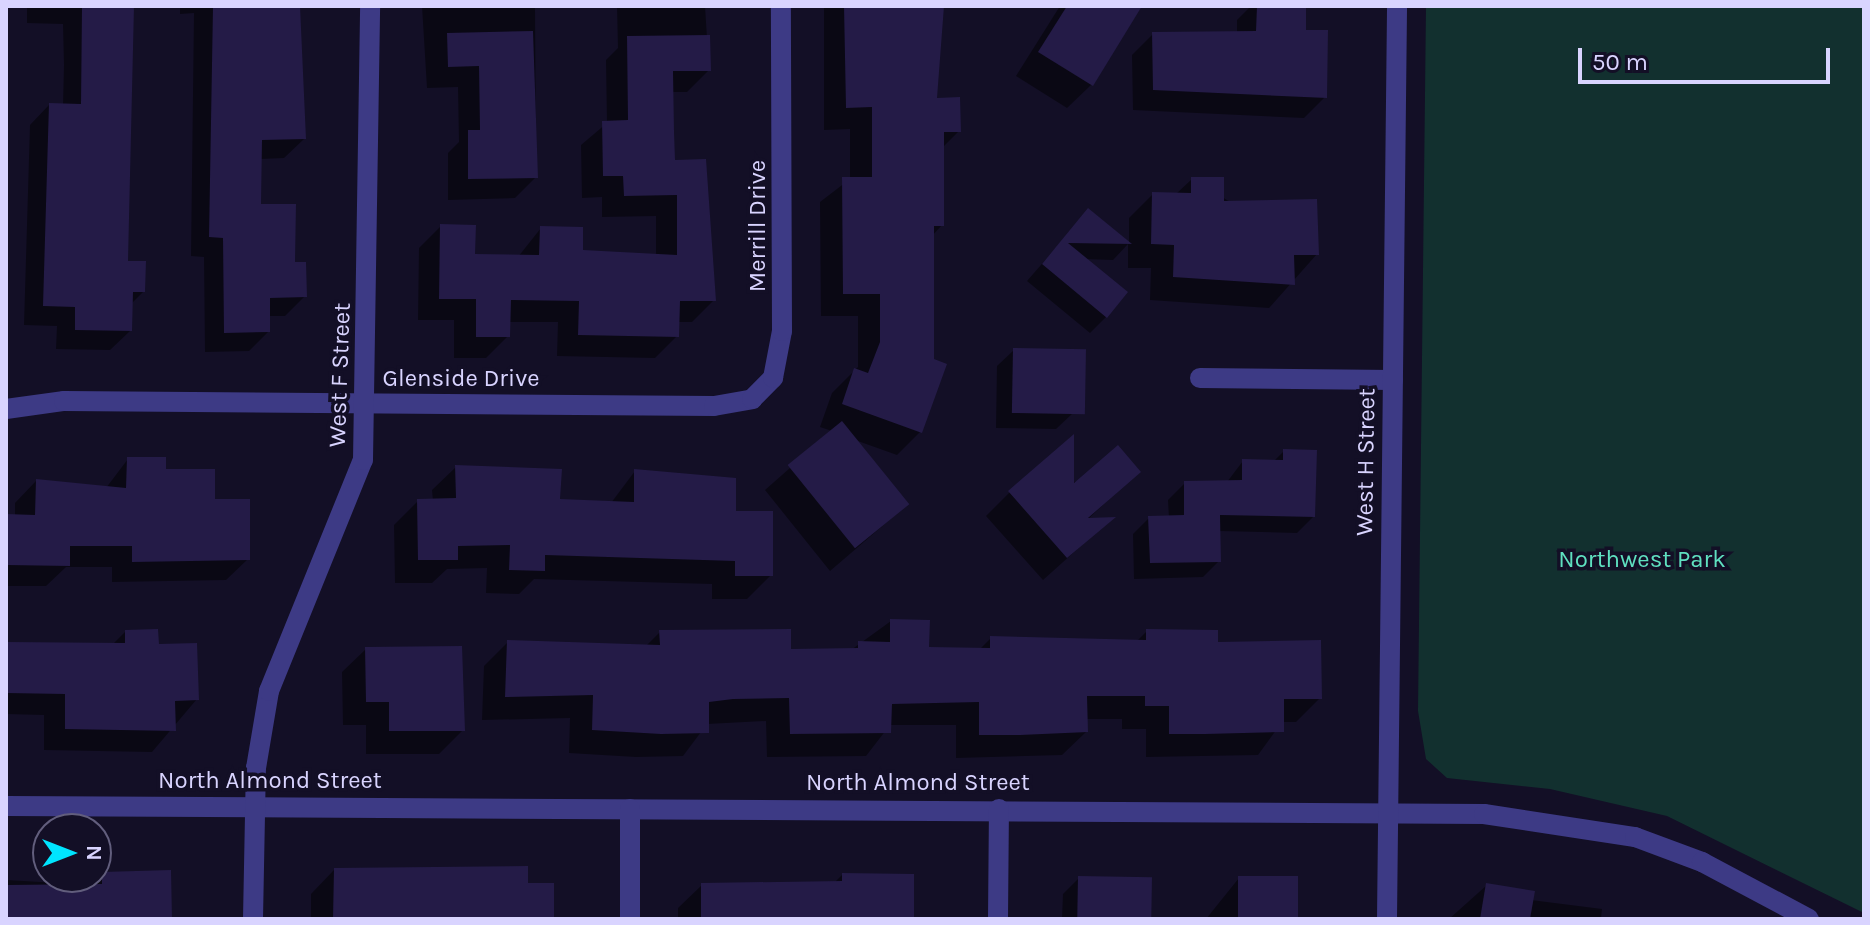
<!DOCTYPE html>
<style>
body{margin:0}
#map{position:relative;width:1870px;height:925px;overflow:hidden;background:#130f26;font-family:Karla,sans-serif}
div>[style]{position:absolute}
[style*='--x']{left:calc(var(--x)*1px);top:calc(var(--y)*1px);width:calc(var(--w)*1px);rotate:calc(var(--a)*1deg)}
.green>*{inset:0;background:#12302f}
.shadow>*{inset:0;background:#0007}
.building>*{inset:0;background:#241b47;transform-origin:0 0}
.minor>*{height:20px;margin:-10px;padding:0 10px;transform-origin:10px;border-radius:10px;background:#3d3a85}
span{translate:-50% -50%;white-space:nowrap;text-align:center;line-height:1.15;-webkit-text-stroke:7px #130f26;paint-order:stroke}
.street-label{font-size:24px;color:#d9d4ff}
.park-label{font-size:24px;color:#5fe0c0}
.frame{position:absolute;inset:0;border:8px solid #d9d4ff;pointer-events:none}
.north{position:absolute;left:32px;top:813px;width:80px;height:80px;box-sizing:border-box;background:#130f26;border:2px solid #625e7d;border-radius:50%;rotate:90deg;font-size:22px;font-weight:700;line-height:32px;text-align:center;color:#d9d4ff}
.north::after{content:'';display:block;margin:auto;width:28px;height:36px;background:#00e5ff;clip-path:polygon(50% 0,100% 100%,50% 72%,0 100%)}
.scale{position:absolute;left:1578px;top:48px;width:252px;height:36px;box-sizing:border-box;border:4px solid #d9d4ff;border-top:0;padding-left:10px;font-size:24px;line-height:28px;white-space:nowrap;color:#d9d4ff;-webkit-text-stroke:6px #130f26;paint-order:stroke}
</style>
<div id="map">
<div class="green">
<i style="clip-path:polygon(1426px 6px,1864px 6px,1864px 913px,1667px 816px,1550px 789px,1447px 778px,1426px 759px,1418px 711px)"></i>
</div>
<div class="shadow">
<i style="clip-path:polygon(27px 6px,128px 6px,126px 263px,143px 292px,131px 304px,130px 331px,110px 350px,56px 349px,57px 326px,24px 325px,30px 125px,49px 105px,63px 106px,64px 65px,63px 24px,27px 23px)"></i>
<i style="clip-path:polygon(180px 6px,298px 6px,304px 139px,284px 158px,260px 159px,259px 206px,305px 296px,285px 316px,268px 316px,268px 332px,249px 351px,205px 352px,204px 257px,191px 256px,194px 13px,180px 14px)"></i>
<i style="clip-path:polygon(422px 6px,535px 6px,536px 177px,515px 198px,448px 200px,448px 153px,459px 142px,458px 87px,427px 88px)"></i>
<i style="clip-path:polygon(617px 6px,705px 6px,709px 70px,687px 92px,672px 92px,673px 162px,714px 300px,692px 322px,677px 322px,677px 336px,655px 358px,557px 356px,558px 322px,508px 322px,508px 336px,486px 358px,454px 358px,454px 320px,418px 320px,419px 248px,441px 226px,473px 256px,518px 257px,541px 228px,581px 252px,656px 256px,656px 216px,602px 217px,602px 197px,582px 198px,581px 145px,607px 123px,606px 60px,618px 48px)"></i>
<i style="clip-path:polygon(824px 6px,941px 6px,935px 100px,959px 131px,942px 148px,942px 225px,932px 236px,932px 360px,945px 365px,920px 432px,897px 455px,855px 440px,907px 505px,830px 571px,765px 490px,832px 431px,820px 427px,832px 393px,858px 367px,858px 316px,821px 316px,820px 202px,850px 179px,850px 129px,824px 130px)"></i>
<i style="clip-path:polygon(1060px 6px,1140px 6px,1091px 85px,1067px 108px,1016px 76px)"></i>
<i style="clip-path:polygon(1251px 6px,1304px 6px,1304px 31px,1325px 97px,1304px 118px,1133px 110px,1132px 55px,1153px 34px,1237px 33px,1237px 20px)"></i>
<i style="clip-path:polygon(1192px 179px,1317px 254px,1269px 308px,1150px 300px,1151px 268px,1128px 268px,1128px 244px,1113px 260px,1084px 259px,1106px 317px,1090px 333px,1027px 281px,1088px 211px,1129px 244px,1129px 218px,1153px 194px,1176px 194px)"></i>
<i style="clip-path:polygon(1014px 350px,1084px 351px,1073px 413px,1056px 429px,996px 428px,997px 366px)"></i>
<i style="clip-path:polygon(1284px 451px,1313px 517px,1297px 533px,1219px 531px,1219px 561px,1203px 577px,1134px 579px,1133px 534px,1149px 518px,1169px 518px,1168px 500px,1185px 483px,1227px 482px,1243px 461px,1273px 462px)"></i>
<i style="clip-path:polygon(128px 459px,212px 501px,248px 559px,226px 580px,112px 582px,112px 567px,66px 567px,46px 586px,6px 586px,6px 516px,15px 516px,15px 503px,36px 481px,106px 488px)"></i>
<i style="clip-path:polygon(456px 467px,558px 501px,611px 503px,635px 471px,734px 513px,771px 575px,747px 599px,712px 599px,712px 584px,534px 579px,519px 594px,486px 593px,487px 568px,447px 569px,432px 583px,395px 583px,394px 525px,418px 501px,433px 501px,432px 490px)"></i>
<i style="clip-path:polygon(1138px 472px,1087px 520px,1111px 519px,1043px 580px,986px 516px,1010px 492px)"></i>
<i style="clip-path:polygon(891px 621px,927px 649px,979px 650px,991px 638px,1136px 642px,1147px 631px,1216px 644px,1320px 698px,1296px 722px,1282px 722px,1258px 755px,1146px 757px,1146px 729px,1122px 729px,1122px 719px,1085px 719px,1086px 732px,1062px 755px,956px 758px,956px 725px,890px 725px,866px 756px,767px 757px,766px 721px,707px 724px,683px 756px,636px 757px,569px 753px,570px 718px,482px 720px,484px 666px,508px 642px,646px 646px,660px 632px,789px 651px,851px 650px)"></i>
<i style="clip-path:polygon(6px 630px,7px 644px,112px 645px,125px 632px,197px 699px,152px 752px,44px 750px,44px 715px,6px 714px)"></i>
<i style="clip-path:polygon(366px 649px,463px 730px,439px 754px,366px 754px,366px 725px,343px 725px,342px 672px)"></i>
<i style="clip-path:polygon(334px 870px,526px 885px,551px 919px,311px 919px,311px 894px)"></i>
<i style="clip-path:polygon(103px 874px,170px 919px,6px 919px,6px 880px,92px 885px)"></i>
<i style="clip-path:polygon(842px 875px,912px 919px,678px 919px,678px 908px,702px 885px,834px 883px)"></i>
<i style="clip-path:polygon(1079px 878px,1149px 919px,1062px 919px,1063px 894px)"></i>
<i style="clip-path:polygon(1239px 878px,1296px 917px,1309px 919px,1206px 919px)"></i>
<i style="clip-path:polygon(1487px 885px,1531px 900px,1602px 909px,1601px 918px,1611px 919px,1449px 919px)"></i>
</div>
<div class="building">
<i style="clip-path:polygon(82px 6px,134px 6px,128px 261px,146px 261px,145px 292px,133px 292px,132px 331px,75px 330px,75px 307px,43px 306px,49px 103px,81px 104px)"></i>
<i style="clip-path:polygon(213px 6px,300px 6px,306px 139px,262px 140px,261px 204px,296px 204px,295px 262px,306px 262px,307px 297px,270px 298px,270px 332px,224px 333px,223px 238px,209px 237px)"></i>
<i style="clip-path:polygon(844px 6px,944px 6px,937px 98px,960px 97px,961px 132px,944px 132px,944px 226px,934px 226px,934px 359px,947px 364px,922px 433px,842px 404px,854px 368px,868px 373px,880px 342px,880px 294px,843px 294px,842px 177px,872px 177px,872px 107px,846px 108px)"></i>
<i style="clip-path:polygon(1067px 6px,1142px 6px,1093px 86px,1038px 52px)"></i>
<i style="clip-path:polygon(1257px 6px,1306px 6px,1306px 30px,1328px 30px,1327px 98px,1153px 90px,1152px 32px,1256px 31px)"></i>
<i style="clip-path:polygon(533px 31px,538px 178px,468px 179px,468px 130px,480px 130px,479px 66px,448px 67px,447px 33px)"></i>
<i style="clip-path:polygon(710px 35px,711px 71px,673px 71px,674px 132px,675px 160px,706px 159px,716px 301px,680px 301px,679px 337px,578px 335px,579px 301px,511px 300px,510px 337px,476px 337px,476px 299px,439px 299px,440px 224px,476px 225px,475px 254px,539px 255px,540px 226px,583px 227px,583px 250px,677px 255px,677px 195px,624px 196px,623px 176px,603px 176px,602px 121px,628px 120px,627px 36px)"></i>
<i style="clip-path:polygon(1191px 177px,1224px 177px,1224px 201px,1317px 199px,1319px 255px,1294px 255px,1295px 285px,1173px 277px,1174px 245px,1151px 244px,1152px 192px,1191px 193px)"></i>
<i style="clip-path:polygon(1088px 208px,1132px 244px,1068px 243px,1128px 292px,1107px 318px,1042px 264px)"></i>
<i style="left:1013px;top:348px;width:73px;height:65px;rotate:1deg"></i>
<i style="left:842px;top:421px;width:107px;height:70px;rotate:51deg"></i>
<i style="clip-path:polygon(1074px 434px,1074px 483px,1118px 445px,1141px 472px,1088px 518px,1116px 517px,1067px 558px,1008px 491px)"></i>
<i style="clip-path:polygon(1283px 449px,1317px 450px,1315px 517px,1220px 515px,1221px 562px,1150px 563px,1148px 516px,1184px 515px,1184px 481px,1242px 480px,1242px 459px,1283px 460px)"></i>
<i style="clip-path:polygon(127px 457px,166px 457px,166px 469px,215px 469px,215px 499px,250px 499px,250px 560px,132px 562px,132px 546px,70px 546px,70px 566px,6px 565px,6px 514px,35px 515px,36px 479px,126px 488px)"></i>
<i style="clip-path:polygon(455px 465px,562px 469px,560px 499px,634px 502px,634px 469px,736px 478px,736px 511px,773px 511px,773px 576px,735px 576px,735px 561px,545px 555px,545px 571px,509px 570px,510px 545px,458px 546px,458px 560px,418px 560px,417px 499px,456px 498px)"></i>
<i style="clip-path:polygon(890px 619px,930px 620px,929px 647px,990px 648px,990px 636px,1146px 640px,1146px 629px,1218px 630px,1218px 642px,1321px 640px,1322px 699px,1284px 699px,1284px 732px,1205px 734px,1169px 734px,1169px 706px,1145px 706px,1145px 696px,1087px 696px,1088px 732px,1020px 735px,979px 735px,979px 702px,892px 704px,891px 733px,790px 734px,789px 698px,733px 699px,709px 702px,709px 733px,661px 734px,592px 730px,593px 695px,505px 697px,507px 640px,660px 645px,659px 630px,791px 629px,791px 649px,858px 648px,858px 641px,890px 642px)"></i>
<i style="clip-path:polygon(158px 629px,159px 644px,197px 643px,199px 700px,175px 701px,176px 731px,65px 729px,65px 694px,6px 693px,6px 642px,125px 643px,125px 630px)"></i>
<i style="clip-path:polygon(462px 646px,465px 731px,389px 731px,389px 702px,366px 702px,365px 647px)"></i>
<i style="clip-path:polygon(528px 866px,528px 883px,554px 883px,554px 919px,333px 919px,334px 868px)"></i>
<i style="clip-path:polygon(171px 870px,172px 919px,6px 919px,6px 885px,102px 884px,102px 872px)"></i>
<i style="clip-path:polygon(842px 873px,914px 874px,914px 919px,701px 919px,701px 883px,842px 881px)"></i>
<i style="left:1078px;top:876px;width:74px;height:43px;rotate:1deg"></i>
<i style="left:1238px;top:876px;width:60px;height:43px"></i>
<i style="clip-path:polygon(1486px 883px,1535px 891px,1530px 919px,1480px 919px)"></i>
</div>
<div class="minor">
<i style="--x:1200;--y:378;--w:193;--a:0.6"></i>
<i style="--x:6;--y:409;--w:59;--a:-7.9"></i>
<i style="--x:64;--y:401;--w:650;--a:0.44"></i>
<i style="--x:714;--y:406;--w:39;--a:-10"></i>
<i style="--x:752;--y:399;--w:30;--a:-45"></i>
<i style="--x:773;--y:378;--w:48;--a:-79.2"></i>
<i style="--x:782;--y:331;--w:325;--a:-90.2"></i>
<i style="--x:6;--y:806;--w:1478;--a:0.31"></i>
<i style="--x:1484;--y:814;--w:153;--a:8.7"></i>
<i style="--x:1635;--y:837;--w:72;--a:20.5"></i>
<i style="--x:1702;--y:862;--w:121;--a:28"></i>
<i style="--x:630;--y:809;--w:110;--a:90"></i>
<i style="--x:253;--y:919;--w:151;--a:-88.9"></i>
<i style="--x:256;--y:768;--w:78;--a:-80.4"></i>
<i style="--x:269;--y:691;--w:249;--a:-67.9"></i>
<i style="--x:363;--y:460;--w:454;--a:-89.1"></i>
<i style="--x:998;--y:919;--w:110;--a:-89.5"></i>
<i style="--x:1387;--y:919;--w:913;--a:-89.37"></i>
</div>
<div class="street-label">
<span style="left:758px;top:226px;rotate:-90deg">Merrill Drive</span>
<span style="left:340px;top:375px;rotate:-88deg">West F Street</span>
<span style="left:461px;top:379px">Glenside Drive</span>
<span style="left:1366px;top:462px;rotate:-89deg">West H Street</span>
<span style="left:270px;top:781px">North Almond Street</span>
<span style="left:918px;top:783px">North Almond Street</span>
</div>
<div class="park-label">
<span style="left:1642px;top:560px">Northwest Park</span>
</div>
<div class="frame"></div>
<div class="north">N</div>
<div class="scale">50 m</div>
</div>
